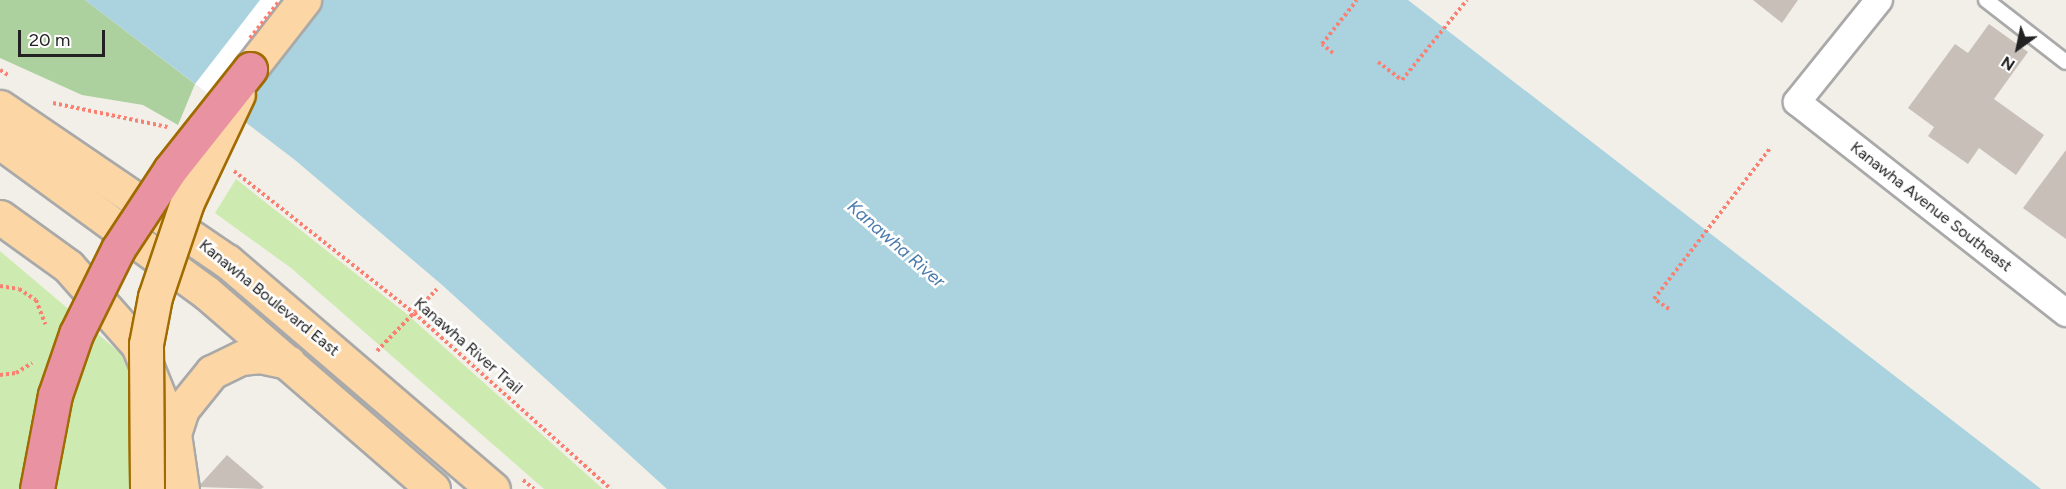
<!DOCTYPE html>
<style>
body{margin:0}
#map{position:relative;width:2066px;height:489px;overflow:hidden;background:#f2efe9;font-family:Figtree,sans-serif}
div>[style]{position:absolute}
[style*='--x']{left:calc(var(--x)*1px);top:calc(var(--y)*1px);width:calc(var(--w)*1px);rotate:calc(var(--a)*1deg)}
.grass>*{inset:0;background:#cdebb0}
.forest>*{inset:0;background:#add19e}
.water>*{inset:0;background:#aad3df}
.pier>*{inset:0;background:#fff}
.building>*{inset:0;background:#c7bfb8}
.path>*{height:4px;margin-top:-2px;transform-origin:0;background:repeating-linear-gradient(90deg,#fa8072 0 3px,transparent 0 6px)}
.roads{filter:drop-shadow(2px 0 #a9a9a9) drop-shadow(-2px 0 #a9a9a9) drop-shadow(0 2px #a9a9a9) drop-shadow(0 -2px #a9a9a9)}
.service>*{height:14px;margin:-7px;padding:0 7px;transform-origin:7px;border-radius:7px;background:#fff}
.minor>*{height:26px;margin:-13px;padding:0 13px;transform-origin:13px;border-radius:13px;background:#fff}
.primary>*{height:33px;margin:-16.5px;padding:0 16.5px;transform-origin:16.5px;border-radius:16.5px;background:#fcd6a4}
.path-bridge>*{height:4px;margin-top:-2px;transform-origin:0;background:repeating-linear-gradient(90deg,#fa8072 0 3px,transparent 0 6px)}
.bridges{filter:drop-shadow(2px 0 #a06b00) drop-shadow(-2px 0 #a06b00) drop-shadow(0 2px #a06b00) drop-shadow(0 -2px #a06b00)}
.primary-bridge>*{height:33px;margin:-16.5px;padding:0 16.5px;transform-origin:16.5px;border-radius:16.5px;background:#fcd6a4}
.motorway-bridge>*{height:33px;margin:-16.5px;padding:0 16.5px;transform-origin:16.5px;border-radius:16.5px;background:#e892a2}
span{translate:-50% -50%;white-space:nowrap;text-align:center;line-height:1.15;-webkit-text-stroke:5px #fff;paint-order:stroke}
.street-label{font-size:16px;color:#222}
.water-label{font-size:18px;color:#4a7aab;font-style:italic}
.north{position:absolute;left:1988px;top:18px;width:60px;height:60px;-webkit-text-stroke:4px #fff;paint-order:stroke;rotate:213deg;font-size:16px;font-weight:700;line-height:24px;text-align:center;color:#222}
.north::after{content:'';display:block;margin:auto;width:21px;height:27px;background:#222;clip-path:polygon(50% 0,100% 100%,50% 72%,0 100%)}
.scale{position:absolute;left:18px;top:30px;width:87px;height:27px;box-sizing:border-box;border:3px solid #222;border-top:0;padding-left:8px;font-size:18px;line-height:21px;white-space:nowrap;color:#222;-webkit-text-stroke:4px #fff;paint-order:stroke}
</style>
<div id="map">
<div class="grass">
<i style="clip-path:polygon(236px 179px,408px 315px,603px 489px,544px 489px,291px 268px,215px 213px)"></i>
<i style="clip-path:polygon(0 251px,131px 362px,135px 489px,0 489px)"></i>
</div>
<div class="forest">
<i style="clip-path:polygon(0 0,85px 0,195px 84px,178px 125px,143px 105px,82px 95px,0 58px)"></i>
</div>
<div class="water">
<i style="clip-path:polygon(85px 0,1408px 0,2041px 489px,667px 489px,441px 284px,295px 160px)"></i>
</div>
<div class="pier">
<i style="clip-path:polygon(260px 0,323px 0,264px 75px,246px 123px,195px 84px)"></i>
</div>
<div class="building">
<i style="clip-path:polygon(1753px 0,1798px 0,1782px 23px)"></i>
<i style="clip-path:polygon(1989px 24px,2028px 52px,1994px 99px,2044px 135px,2016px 175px,1979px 148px,1968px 164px,1928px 136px,1934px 127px,1908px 108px,1955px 44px,1968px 53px)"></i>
<i style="clip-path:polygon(2066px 150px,2066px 239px,2023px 208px)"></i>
<i style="clip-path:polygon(227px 455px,264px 487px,261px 489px,198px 487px)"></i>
</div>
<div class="path">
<i style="--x:1333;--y:53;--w:14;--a:-141"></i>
<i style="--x:1322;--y:44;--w:56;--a:-51.5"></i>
<i style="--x:1378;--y:62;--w:30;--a:37"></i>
<i style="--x:1402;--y:80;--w:103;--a:-50.9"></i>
<i style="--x:0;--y:70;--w:9;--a:32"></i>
<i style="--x:53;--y:103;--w:117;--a:11.8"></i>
<i style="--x:234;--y:171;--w:229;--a:38.3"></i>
<i style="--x:414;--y:313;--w:264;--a:41.8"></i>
<i style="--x:0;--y:286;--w:19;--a:9"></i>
<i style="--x:19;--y:289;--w:20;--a:33"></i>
<i style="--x:36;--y:300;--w:26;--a:69"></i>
<i style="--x:1669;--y:309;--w:18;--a:-146"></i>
<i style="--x:1654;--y:299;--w:192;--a:-52.4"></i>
<i style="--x:377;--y:351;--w:86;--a:-45.9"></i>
<i style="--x:0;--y:375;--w:16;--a:-7"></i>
<i style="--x:16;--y:373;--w:19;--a:-32"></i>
<i style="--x:523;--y:480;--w:14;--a:39"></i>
</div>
<div class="roads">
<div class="service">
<i style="--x:1986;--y:0;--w:101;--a:37.8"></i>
</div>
<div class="minor">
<i style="--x:1879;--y:0;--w:131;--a:128.8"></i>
<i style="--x:1797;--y:102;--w:342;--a:38.1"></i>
</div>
<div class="primary">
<i style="--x:250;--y:69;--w:88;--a:-52"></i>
<i style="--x:0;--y:107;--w:274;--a:34.2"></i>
<i style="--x:227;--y:261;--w:350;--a:40.6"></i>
<i style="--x:0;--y:142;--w:256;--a:36.1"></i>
<i style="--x:207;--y:293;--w:299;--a:40.9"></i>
<i style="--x:0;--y:217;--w:84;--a:35.8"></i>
<i style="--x:68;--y:266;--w:106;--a:48.5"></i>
<i style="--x:138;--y:345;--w:96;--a:68"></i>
<i style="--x:174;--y:434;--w:56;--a:81.7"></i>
<i style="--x:174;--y:434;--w:26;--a:-72"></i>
<i style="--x:182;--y:409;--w:48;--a:-51"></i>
<i style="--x:212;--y:372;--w:32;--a:-26"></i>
<i style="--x:241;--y:358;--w:19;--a:-6"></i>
<i style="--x:260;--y:356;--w:29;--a:12"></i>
</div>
</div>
<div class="path-bridge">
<i style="--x:250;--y:38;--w:48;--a:-51.7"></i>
</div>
<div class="bridges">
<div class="primary-bridge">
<i style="--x:147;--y:489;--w:145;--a:-90.4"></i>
<i style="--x:146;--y:344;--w:48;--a:-79.2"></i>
<i style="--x:155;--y:297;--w:100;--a:-71.4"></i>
<i style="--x:187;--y:202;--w:119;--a:-64.7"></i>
</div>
<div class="motorway-bridge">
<i style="--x:37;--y:489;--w:96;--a:-79.2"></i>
<i style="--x:55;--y:395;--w:65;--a:-71"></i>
<i style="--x:76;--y:334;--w:95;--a:-63.7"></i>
<i style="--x:118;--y:249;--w:95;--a:-56.6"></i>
<i style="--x:170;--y:170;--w:129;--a:-51.6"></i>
</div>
</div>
<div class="street-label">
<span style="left:1931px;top:207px;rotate:38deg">Kanawha Avenue Southeast</span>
<span style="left:269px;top:298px;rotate:39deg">Kanawha Boulevard East</span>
<span style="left:468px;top:346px;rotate:41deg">Kanawha River Trail</span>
</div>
<div class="water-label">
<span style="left:896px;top:244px;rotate:41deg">Kanawha River</span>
</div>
<div class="north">N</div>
<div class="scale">20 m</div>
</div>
